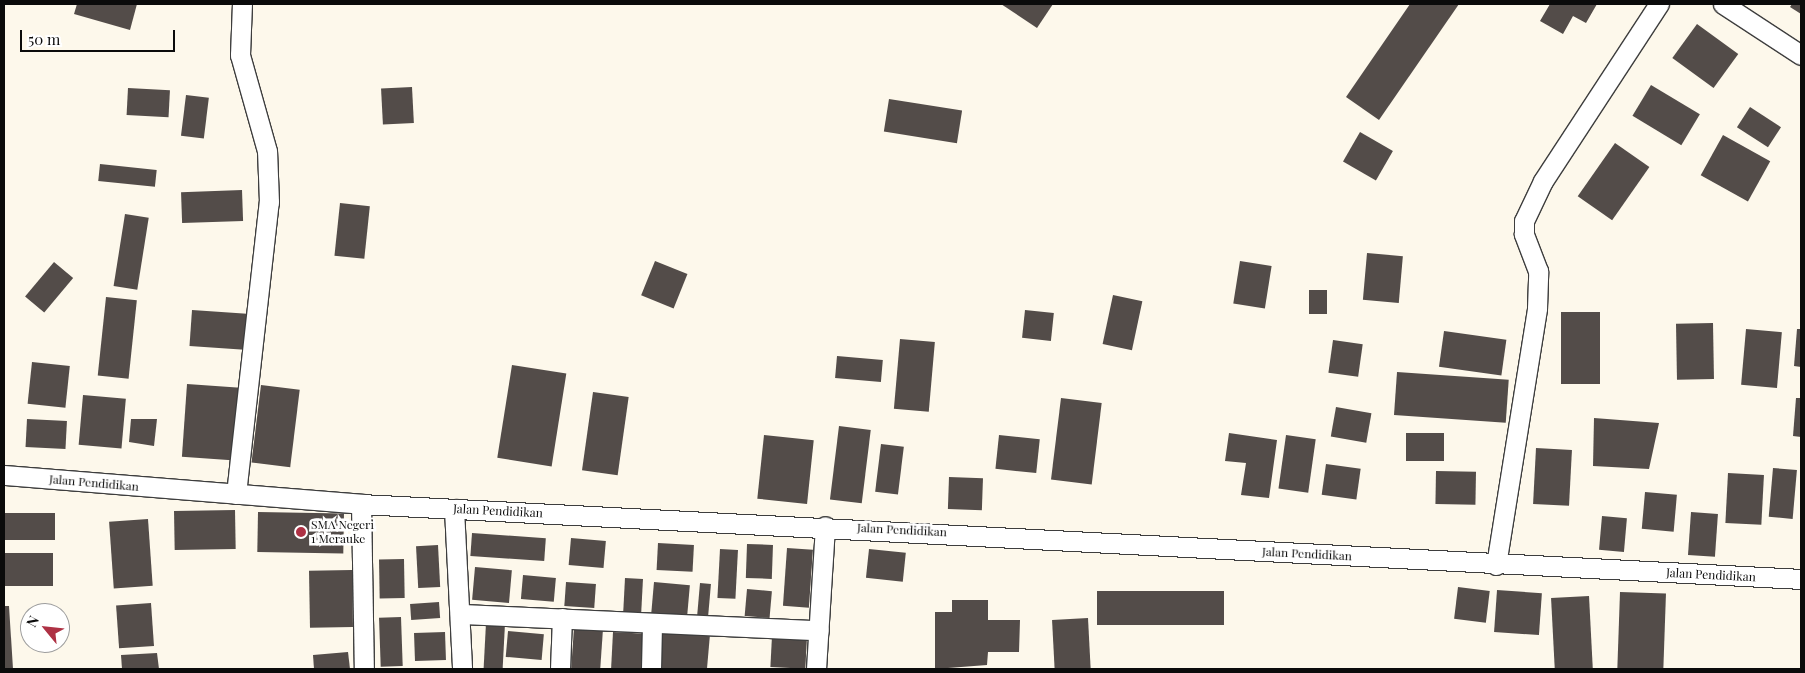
<!DOCTYPE html>
<style>
body{margin:0}
#map{position:relative;width:1805px;height:673px;overflow:hidden;background:#fdf8eb;font-family:"Playfair Display",serif}
div>[style]{position:absolute}
[style*='--x']{left:calc(var(--x)*1px);top:calc(var(--y)*1px);width:calc(var(--w)*1px);rotate:calc(var(--a)*1deg)}
.building>*{inset:0;background:#534c49;transform-origin:0 0}
.roads{filter:drop-shadow(1px 0 #3e3e3e) drop-shadow(-1px 0 #3e3e3e) drop-shadow(0 1px #3e3e3e) drop-shadow(0 -1px #3e3e3e)}
.street>*{height:19px;margin:-9.5px;padding:0 9.5px;transform-origin:9.5px;border-radius:9.5px;background:#fff}
.dots>*{width:14px;height:14px;translate:-50% -50%;box-sizing:border-box;border:2px solid #fff;border-radius:50%}
span{translate:-50% -50%;white-space:nowrap;text-align:center;line-height:1.15;-webkit-text-stroke:5px #fff;paint-order:stroke}
.street-label{font-size:12px;color:#0b0b0b}
.poi-label{font-size:12px;color:#0b0b0b}
.left{translate:0 -50%;text-align:left}
.frame{position:absolute;inset:0;border:5px solid #0b0b0b;pointer-events:none}
.north{position:absolute;left:20px;top:603px;width:50px;height:50px;box-sizing:border-box;background:#fff;border:1px solid #9d9d9d;border-radius:50%;rotate:298deg;font-size:14px;font-weight:700;line-height:20px;text-align:center;color:#0b0b0b}
.north::after{content:'';display:block;margin:auto;width:18px;height:22px;background:#ae3144;clip-path:polygon(50% 0,100% 100%,50% 72%,0 100%)}
.scale{position:absolute;left:20px;top:30px;width:155px;height:22px;box-sizing:border-box;border:2px solid #0b0b0b;border-top:0;padding-left:6px;font-size:15px;line-height:18px;white-space:nowrap;color:#0b0b0b;-webkit-text-stroke:4px #fff;paint-order:stroke}
</style>
<div id="map">
<div class="building">
<i style="clip-path:polygon(77px 4px,137px 4px,130px 30px,74px 14px)"></i>
<i style="clip-path:polygon(1001px 4px,1053px 4px,1037px 28px)"></i>
<i style="clip-path:polygon(1410px 4px,1459px 4px,1379px 120px,1346px 97px)"></i>
<i style="clip-path:polygon(1550px 4px,1597px 4px,1586px 23px,1573px 16px,1563px 34px,1540px 21px)"></i>
<i style="clip-path:polygon(1792px 4px,1801px 4px,1801px 14px,1790px 7px)"></i>
<i style="left:1697px;top:24px;width:51px;height:42px;rotate:36deg"></i>
<i style="left:1651px;top:85px;width:57px;height:36px;rotate:31deg"></i>
<i style="left:412px;top:87px;width:36px;height:31px;rotate:87deg"></i>
<i style="left:128px;top:88px;width:42px;height:27px;rotate:3deg"></i>
<i style="left:186px;top:95px;width:23px;height:41px;rotate:7deg"></i>
<i style="left:889px;top:99px;width:74px;height:33px;rotate:9deg"></i>
<i style="left:1750px;top:107px;width:37px;height:24px;rotate:33deg"></i>
<i style="left:1360px;top:132px;width:38px;height:34px;rotate:30deg"></i>
<i style="left:1723px;top:135px;width:54px;height:46px;rotate:29deg"></i>
<i style="left:1615px;top:143px;width:42px;height:65px;rotate:35deg"></i>
<i style="left:100px;top:164px;width:57px;height:17px;rotate:6deg"></i>
<i style="left:242px;top:190px;width:31px;height:61px;rotate:88deg"></i>
<i style="left:340px;top:203px;width:30px;height:53px;rotate:6deg"></i>
<i style="left:125px;top:214px;width:24px;height:73px;rotate:9deg"></i>
<i style="left:1367px;top:253px;width:36px;height:47px;rotate:5deg"></i>
<i style="left:655px;top:261px;width:35px;height:37px;rotate:22deg"></i>
<i style="left:1240px;top:261px;width:32px;height:43px;rotate:9deg"></i>
<i style="left:54px;top:262px;width:25px;height:45px;rotate:40deg"></i>
<i style="left:1309px;top:290px;width:18px;height:24px"></i>
<i style="left:1113px;top:295px;width:30px;height:50px;rotate:12deg"></i>
<i style="left:106px;top:297px;width:31px;height:79px;rotate:6deg"></i>
<i style="left:192px;top:310px;width:55px;height:36px;rotate:4deg"></i>
<i style="left:1025px;top:310px;width:29px;height:28px;rotate:6deg"></i>
<i style="left:1561px;top:312px;width:39px;height:72px"></i>
<i style="left:1713px;top:323px;width:56px;height:37px;rotate:89deg"></i>
<i style="left:1746px;top:329px;width:36px;height:56px;rotate:5deg"></i>
<i style="clip-path:polygon(1797px 329px,1801px 329px,1801px 367px,1794px 366px)"></i>
<i style="left:1444px;top:331px;width:63px;height:36px;rotate:8deg"></i>
<i style="left:900px;top:339px;width:35px;height:70px;rotate:5deg"></i>
<i style="left:1333px;top:340px;width:30px;height:33px;rotate:8deg"></i>
<i style="left:837px;top:356px;width:46px;height:22px;rotate:5deg"></i>
<i style="left:32px;top:362px;width:38px;height:42px;rotate:6deg"></i>
<i style="left:512px;top:365px;width:55px;height:94px;rotate:9deg"></i>
<i style="left:1397px;top:372px;width:112px;height:43px;rotate:4deg"></i>
<i style="left:187px;top:384px;width:57px;height:73px;rotate:4deg"></i>
<i style="left:261px;top:385px;width:39px;height:78px;rotate:7deg"></i>
<i style="left:593px;top:392px;width:36px;height:79px;rotate:8deg"></i>
<i style="left:83px;top:395px;width:43px;height:50px;rotate:5deg"></i>
<i style="left:1061px;top:398px;width:41px;height:82px;rotate:7deg"></i>
<i style="clip-path:polygon(1796px 398px,1801px 398px,1801px 437px,1793px 436px)"></i>
<i style="left:1336px;top:407px;width:36px;height:30px;rotate:10deg"></i>
<i style="clip-path:polygon(1594px 418px,1659px 423px,1649px 469px,1593px 466px)"></i>
<i style="left:27px;top:419px;width:40px;height:28px;rotate:3deg"></i>
<i style="clip-path:polygon(131px 419px,157px 419px,154px 446px,129px 442px)"></i>
<i style="left:839px;top:426px;width:32px;height:74px;rotate:7deg"></i>
<i style="clip-path:polygon(1229px 433px,1277px 440px,1269px 498px,1241px 495px,1246px 463px,1225px 461px)"></i>
<i style="left:1406px;top:433px;width:38px;height:28px"></i>
<i style="left:764px;top:435px;width:50px;height:64px;rotate:6deg"></i>
<i style="left:999px;top:435px;width:41px;height:34px;rotate:6deg"></i>
<i style="left:1286px;top:435px;width:30px;height:54px;rotate:8deg"></i>
<i style="left:881px;top:444px;width:23px;height:48px;rotate:7deg"></i>
<i style="left:1536px;top:448px;width:36px;height:56px;rotate:3deg"></i>
<i style="left:1326px;top:464px;width:35px;height:31px;rotate:8deg"></i>
<i style="left:1773px;top:468px;width:24px;height:49px;rotate:5deg"></i>
<i style="left:1436px;top:471px;width:40px;height:33px;rotate:1deg"></i>
<i style="left:1728px;top:473px;width:36px;height:50px;rotate:3deg"></i>
<i style="left:949px;top:477px;width:34px;height:32px;rotate:2deg"></i>
<i style="left:1645px;top:492px;width:32px;height:37px;rotate:5deg"></i>
<i style="left:235px;top:510px;width:39px;height:61px;rotate:89deg"></i>
<i style="left:258px;top:512px;width:86px;height:40px;rotate:1deg"></i>
<i style="left:1691px;top:512px;width:27px;height:43px;rotate:4deg"></i>
<i style="left:4px;top:513px;width:51px;height:27px"></i>
<i style="left:1602px;top:516px;width:25px;height:34px;rotate:5deg"></i>
<i style="left:148px;top:519px;width:67px;height:39px;rotate:86deg"></i>
<i style="left:472px;top:533px;width:74px;height:23px;rotate:4deg"></i>
<i style="left:571px;top:538px;width:35px;height:27px;rotate:5deg"></i>
<i style="left:658px;top:543px;width:36px;height:27px;rotate:3deg"></i>
<i style="left:747px;top:544px;width:26px;height:34px;rotate:2deg"></i>
<i style="left:438px;top:545px;width:42px;height:22px;rotate:87deg"></i>
<i style="left:787px;top:548px;width:26px;height:58px;rotate:4deg"></i>
<i style="left:720px;top:549px;width:18px;height:49px;rotate:3deg"></i>
<i style="left:869px;top:549px;width:37px;height:29px;rotate:6deg"></i>
<i style="left:4px;top:553px;width:49px;height:33px"></i>
<i style="left:404px;top:559px;width:39px;height:25px;rotate:89deg"></i>
<i style="left:475px;top:567px;width:37px;height:33px;rotate:5deg"></i>
<i style="left:352px;top:570px;width:57px;height:43px;rotate:89deg"></i>
<i style="left:523px;top:575px;width:33px;height:24px;rotate:5deg"></i>
<i style="left:625px;top:578px;width:18px;height:37px;rotate:3deg"></i>
<i style="left:566px;top:582px;width:30px;height:24px;rotate:4deg"></i>
<i style="left:654px;top:582px;width:36px;height:32px;rotate:5deg"></i>
<i style="left:700px;top:583px;width:11px;height:32px;rotate:5deg"></i>
<i style="left:1458px;top:587px;width:32px;height:32px;rotate:7deg"></i>
<i style="left:747px;top:589px;width:25px;height:27px;rotate:5deg"></i>
<i style="left:1497px;top:590px;width:45px;height:42px;rotate:4deg"></i>
<i style="left:1097px;top:591px;width:127px;height:34px"></i>
<i style="left:1620px;top:592px;width:46px;height:77px;rotate:2deg"></i>
<i style="left:1589px;top:596px;width:73px;height:38px;rotate:87deg"></i>
<i style="clip-path:polygon(952px 600px,988px 600px,988px 620px,1020px 620px,1019px 652px,988px 652px,987px 665px,935px 669px,935px 612px,952px 612px)"></i>
<i style="left:439px;top:602px;width:16px;height:29px;rotate:86deg"></i>
<i style="left:151px;top:603px;width:43px;height:35px;rotate:86deg"></i>
<i style="clip-path:polygon(4px 606px,9px 606px,13px 669px,4px 669px)"></i>
<i style="left:401px;top:617px;width:49px;height:22px;rotate:88deg"></i>
<i style="left:1088px;top:618px;width:51px;height:36px;rotate:87deg"></i>
<i style="left:486px;top:623px;width:19px;height:46px;rotate:3deg"></i>
<i style="left:574px;top:628px;width:29px;height:41px;rotate:4deg"></i>
<i style="left:508px;top:631px;width:36px;height:26px;rotate:5deg"></i>
<i style="left:445px;top:632px;width:28px;height:31px;rotate:88deg"></i>
<i style="left:613px;top:632px;width:33px;height:37px;rotate:3deg"></i>
<i style="left:661px;top:632px;width:49px;height:37px;rotate:5deg"></i>
<i style="left:772px;top:636px;width:35px;height:31px;rotate:3deg"></i>
<i style="clip-path:polygon(348px 652px,350px 669px,314px 669px,313px 655px)"></i>
<i style="clip-path:polygon(157px 653px,159px 669px,122px 669px,121px 655px)"></i>
</div>
<div class="roads">
<div class="street">
<i style="--x:1723;--y:4;--w:93;--a:33.2"></i>
<i style="--x:4;--y:475;--w:358;--a:4.6"></i>
<i style="--x:361;--y:504;--w:1442;--a:2.98"></i>
<i style="--x:236;--y:494;--w:294;--a:-83.6"></i>
<i style="--x:269;--y:202;--w:51;--a:-92.2"></i>
<i style="--x:267;--y:151;--w:100;--a:-105.7"></i>
<i style="--x:240;--y:55;--w:51;--a:-87.8"></i>
<i style="--x:361;--y:504;--w:165;--a:89"></i>
<i style="--x:454;--y:509;--w:160;--a:87.1"></i>
<i style="--x:1496;--y:565;--w:260;--a:-80.9"></i>
<i style="--x:1537;--y:308;--w:37;--a:-88"></i>
<i style="--x:1538;--y:271;--w:40;--a:-111"></i>
<i style="--x:1524;--y:234;--w:13;--a:-90"></i>
<i style="--x:1524;--y:221;--w:44;--a:-64.6"></i>
<i style="--x:1543;--y:181;--w:212;--a:-56.8"></i>
<i style="--x:461;--y:614;--w:358;--a:2.6"></i>
<i style="--x:560;--y:669;--w:51;--a:-87.8"></i>
<i style="--x:651;--y:669;--w:45;--a:-88.7"></i>
<i style="--x:816;--y:669;--w:143;--a:-86.4"></i>
</div>
</div>
<div class="dots">
<i style="left:301px;top:532px;background:#ae3144"></i>
</div>
<div class="street-label">
<span style="left:94px;top:483px;rotate:5deg">Jalan Pendidikan</span>
<span style="left:498px;top:511px;rotate:3deg">Jalan Pendidikan</span>
<span style="left:902px;top:530px;rotate:3deg">Jalan Pendidikan</span>
<span style="left:1307px;top:554px;rotate:3deg">Jalan Pendidikan</span>
<span style="left:1711px;top:575px;rotate:3deg">Jalan Pendidikan</span>
</div>
<div class="poi-label">
<span class="left" style="left:311px;top:532px">SMA Negeri<br>1 Merauke</span>
</div>
<div class="frame"></div>
<div class="north">N</div>
<div class="scale">50 m</div>
</div>
